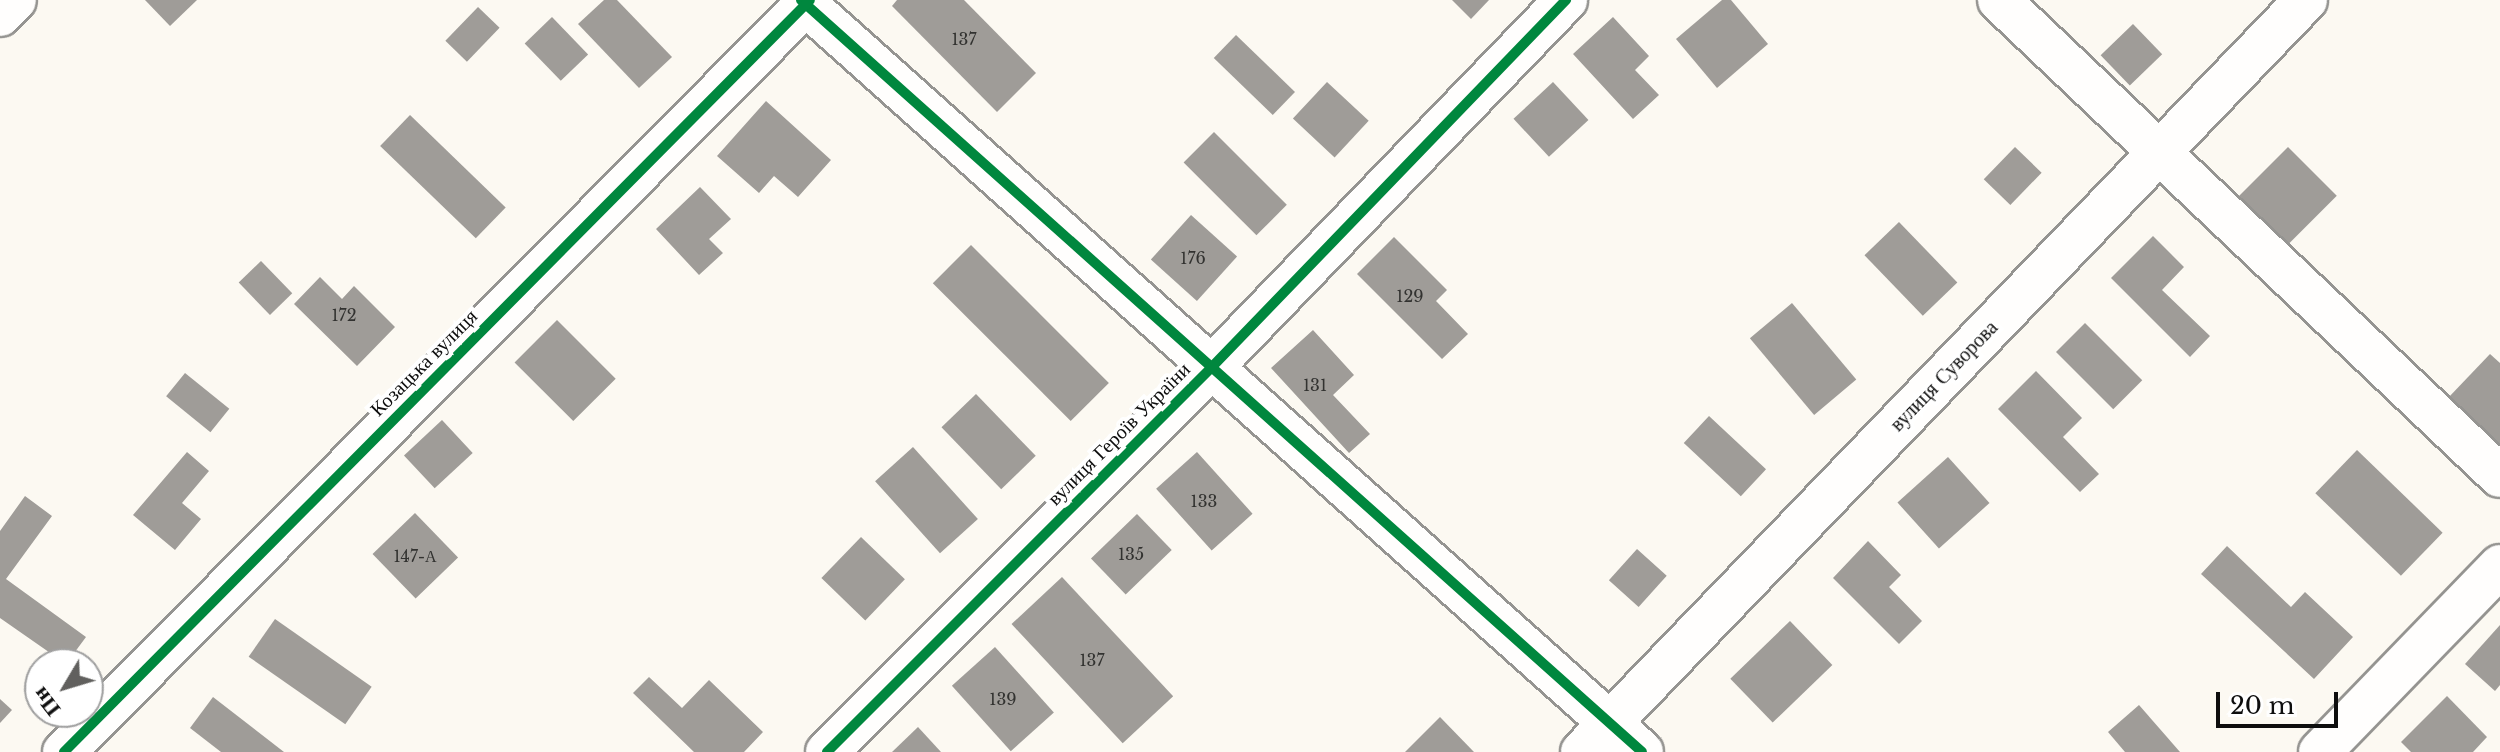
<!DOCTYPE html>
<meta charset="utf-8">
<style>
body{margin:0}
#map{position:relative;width:2500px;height:752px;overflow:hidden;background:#fcf9f2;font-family:"Libre Baskerville",serif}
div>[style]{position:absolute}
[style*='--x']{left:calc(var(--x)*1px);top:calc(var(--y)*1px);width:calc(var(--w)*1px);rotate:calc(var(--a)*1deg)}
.building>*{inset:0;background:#9f9c98;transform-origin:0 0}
.roads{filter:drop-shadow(2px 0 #959491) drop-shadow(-2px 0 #959491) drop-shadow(0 2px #959491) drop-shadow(0 -2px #959491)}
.street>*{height:42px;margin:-21px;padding:0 21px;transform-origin:21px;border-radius:21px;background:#fffefd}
.cycleway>*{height:10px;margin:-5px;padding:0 5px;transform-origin:5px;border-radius:5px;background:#00873e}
span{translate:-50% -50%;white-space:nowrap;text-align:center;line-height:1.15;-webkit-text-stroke:8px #fff;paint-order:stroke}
.number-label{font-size:16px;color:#323230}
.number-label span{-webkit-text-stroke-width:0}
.street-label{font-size:20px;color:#0e0e0e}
.north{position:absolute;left:24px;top:648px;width:80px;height:80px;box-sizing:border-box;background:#fff;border:2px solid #9f9f9f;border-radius:50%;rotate:232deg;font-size:22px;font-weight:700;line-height:32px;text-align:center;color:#0e0e0e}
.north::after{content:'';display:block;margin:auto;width:28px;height:36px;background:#61605e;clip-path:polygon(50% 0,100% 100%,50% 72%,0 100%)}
.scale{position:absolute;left:2216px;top:692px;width:122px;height:36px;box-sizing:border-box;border:4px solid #0e0e0e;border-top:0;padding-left:10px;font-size:24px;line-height:28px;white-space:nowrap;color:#0e0e0e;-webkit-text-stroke:6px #fff;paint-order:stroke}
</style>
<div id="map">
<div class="building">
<i style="clip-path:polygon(145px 0,197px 0,170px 26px)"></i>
<i style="clip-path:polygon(604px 0,617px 0,672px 57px,639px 88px,578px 24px)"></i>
<i style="clip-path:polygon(897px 0,964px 0,1036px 73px,997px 112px,892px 6px)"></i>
<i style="clip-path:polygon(1452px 0,1489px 0,1471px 19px)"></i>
<i style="clip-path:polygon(1722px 0,1731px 0,1768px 44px,1717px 88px,1676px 39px)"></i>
<i style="left:478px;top:7px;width:30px;height:47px;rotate:44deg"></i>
<i style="left:552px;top:17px;width:52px;height:38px;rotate:46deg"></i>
<i style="clip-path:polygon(1613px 17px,1649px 56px,1635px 70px,1659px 95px,1633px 119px,1573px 54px)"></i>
<i style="left:2133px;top:24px;width:42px;height:45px;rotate:46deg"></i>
<i style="left:1236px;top:35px;width:82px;height:32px;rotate:44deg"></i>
<i style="left:1327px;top:82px;width:57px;height:50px;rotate:43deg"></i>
<i style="left:1553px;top:82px;width:52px;height:54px;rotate:47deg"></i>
<i style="clip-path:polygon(766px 101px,831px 160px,798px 197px,774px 176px,759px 193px,717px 156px)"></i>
<i style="left:410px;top:115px;width:133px;height:43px;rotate:44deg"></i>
<i style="left:1214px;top:132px;width:103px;height:43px;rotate:45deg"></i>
<i style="left:2015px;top:147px;width:37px;height:45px;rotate:44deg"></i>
<i style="left:2288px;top:147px;width:69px;height:70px;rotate:45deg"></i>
<i style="clip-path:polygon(700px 187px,731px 219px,709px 239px,723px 253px,699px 275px,656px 229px)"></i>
<i style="left:1191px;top:215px;width:62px;height:60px;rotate:42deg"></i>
<i style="left:1899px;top:222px;width:84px;height:48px;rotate:46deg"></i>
<i style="clip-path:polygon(2153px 236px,2184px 267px,2162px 290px,2210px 336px,2190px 357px,2111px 278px)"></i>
<i style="clip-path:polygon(1394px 237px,1447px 290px,1436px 301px,1468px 334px,1442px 359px,1357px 274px)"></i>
<i style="left:971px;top:245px;width:195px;height:54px;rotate:45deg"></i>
<i style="left:261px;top:261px;width:45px;height:31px;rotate:46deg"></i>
<i style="clip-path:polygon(320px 277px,342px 299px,354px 286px,395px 327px,357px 366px,294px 304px)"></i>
<i style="left:1792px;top:303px;width:100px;height:55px;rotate:50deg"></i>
<i style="left:557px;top:320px;width:83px;height:60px;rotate:45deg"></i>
<i style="left:2085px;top:323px;width:81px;height:41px;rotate:45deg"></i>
<i style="clip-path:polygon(1313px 330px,1354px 375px,1333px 395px,1370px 434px,1349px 453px,1271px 368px)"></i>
<i style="clip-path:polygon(2490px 354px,2500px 363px,2500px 447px,2448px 398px)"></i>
<i style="clip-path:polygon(2036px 371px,2082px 418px,2063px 437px,2099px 474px,2080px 492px,1998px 409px)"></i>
<i style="left:185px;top:373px;width:57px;height:30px;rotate:39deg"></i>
<i style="left:976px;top:394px;width:86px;height:48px;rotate:46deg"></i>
<i style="left:1709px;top:416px;width:78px;height:37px;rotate:43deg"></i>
<i style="left:442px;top:420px;width:45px;height:52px;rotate:47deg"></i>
<i style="left:913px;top:447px;width:97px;height:51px;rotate:48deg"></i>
<i style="left:2357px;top:450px;width:119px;height:60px;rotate:44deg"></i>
<i style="clip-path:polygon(187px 452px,209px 471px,182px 503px,201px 519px,175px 550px,133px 515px)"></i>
<i style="left:1197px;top:452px;width:83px;height:55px;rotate:48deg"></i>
<i style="left:1948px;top:457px;width:62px;height:68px;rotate:48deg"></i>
<i style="clip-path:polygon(25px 496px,52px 516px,6px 579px,86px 637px,66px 664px,0 618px,0 531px)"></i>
<i style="left:415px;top:513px;width:62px;height:59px;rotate:46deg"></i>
<i style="left:1137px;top:514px;width:50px;height:64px;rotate:46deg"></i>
<i style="left:861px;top:537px;width:61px;height:57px;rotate:44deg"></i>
<i style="clip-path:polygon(1868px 541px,1901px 575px,1889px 587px,1922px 621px,1899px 644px,1833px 578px)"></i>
<i style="clip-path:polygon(2227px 546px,2291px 607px,2305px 592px,2353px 637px,2314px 679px,2201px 574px)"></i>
<i style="left:1637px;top:549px;width:40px;height:42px;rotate:42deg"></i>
<i style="left:1062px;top:577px;width:163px;height:69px;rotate:47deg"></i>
<i style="left:275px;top:619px;width:118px;height:46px;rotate:35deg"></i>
<i style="left:1790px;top:621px;width:61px;height:83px;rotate:46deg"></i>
<i style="clip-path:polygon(2500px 625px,2500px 685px,2495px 691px,2465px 664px)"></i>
<i style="left:995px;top:647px;width:88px;height:58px;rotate:48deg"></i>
<i style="clip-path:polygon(649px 677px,682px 708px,709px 680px,763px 732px,744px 752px,694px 752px,633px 693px)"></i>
<i style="clip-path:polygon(2447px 696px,2487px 737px,2473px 752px,2411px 752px,2401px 742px)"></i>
<i style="clip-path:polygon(213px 697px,284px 752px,221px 752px,190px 728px)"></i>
<i style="clip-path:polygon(0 699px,12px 710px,0 723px)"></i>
<i style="clip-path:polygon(2139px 705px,2180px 752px,2125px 752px,2108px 732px)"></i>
<i style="clip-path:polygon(1440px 717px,1474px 752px,1405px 752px)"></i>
<i style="clip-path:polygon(918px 727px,941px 752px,892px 752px)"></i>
</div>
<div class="roads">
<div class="street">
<i style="--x:801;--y:0;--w:1128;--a:41.8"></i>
<i style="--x:1999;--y:0;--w:691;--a:43.53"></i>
<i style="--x:0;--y:15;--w:21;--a:-45"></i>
<i style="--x:64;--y:752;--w:1059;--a:-45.23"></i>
<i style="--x:827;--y:752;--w:542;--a:-45"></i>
<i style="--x:1210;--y:369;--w:513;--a:-46.03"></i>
<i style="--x:1582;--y:752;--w:1044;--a:-46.09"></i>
<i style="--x:2320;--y:752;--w:259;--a:-45.9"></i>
</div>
</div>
<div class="cycleway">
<i style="--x:801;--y:0;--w:1128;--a:41.8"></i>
<i style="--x:64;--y:752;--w:1059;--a:-45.23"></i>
<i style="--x:827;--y:752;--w:542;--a:-45"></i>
<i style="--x:1210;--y:369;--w:513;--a:-46.03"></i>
</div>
<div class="number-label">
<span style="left:964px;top:39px">137</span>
<span style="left:1193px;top:258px">176</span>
<span style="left:1410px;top:296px">129</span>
<span style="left:344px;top:315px">172</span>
<span style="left:1315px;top:385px">131</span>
<span style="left:1204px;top:501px">133</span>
<span style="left:1131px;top:554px">135</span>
<span style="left:415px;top:556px">147-А</span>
<span style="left:1092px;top:660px">137</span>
<span style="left:1003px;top:699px">139</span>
</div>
<div class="street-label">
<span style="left:424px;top:363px;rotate:-45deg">Козацька вулиця</span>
<span style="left:1944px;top:376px;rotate:-46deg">вулиця Суворова</span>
<span style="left:1119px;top:434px;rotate:-45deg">вулиця Героїв України</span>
</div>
<div class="north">Пн</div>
<div class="scale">20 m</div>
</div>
